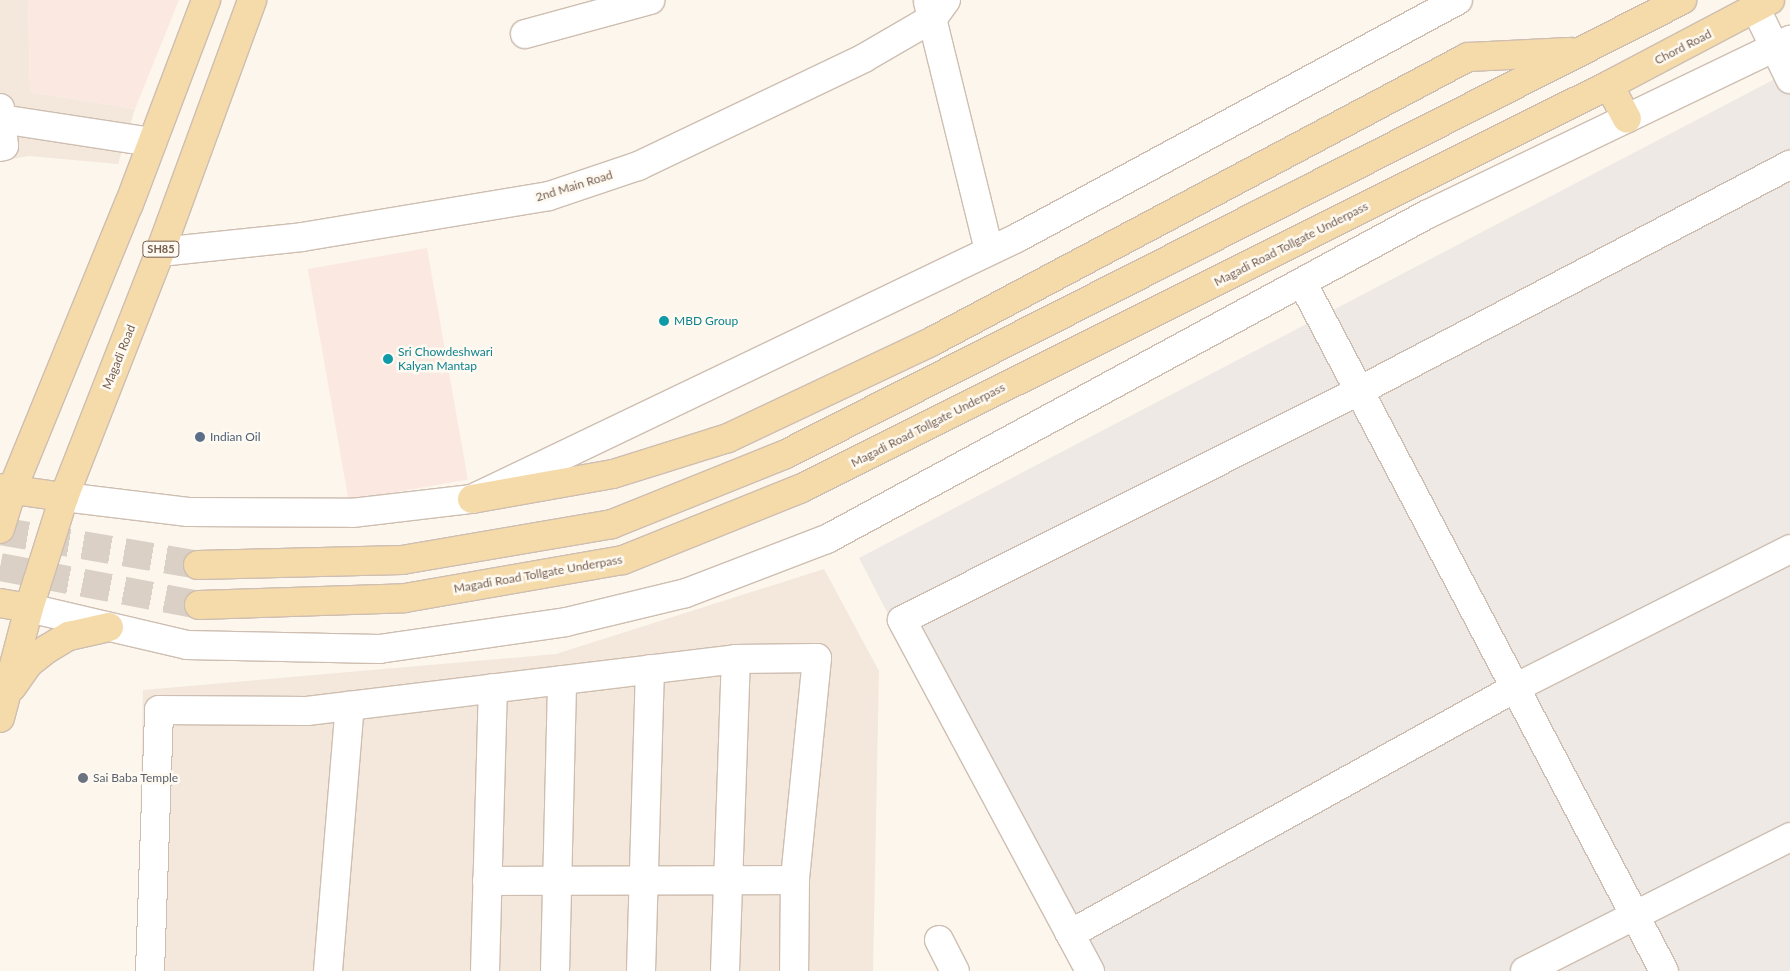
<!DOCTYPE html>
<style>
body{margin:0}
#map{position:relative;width:1790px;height:971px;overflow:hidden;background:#fcf6ec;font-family:Lato,sans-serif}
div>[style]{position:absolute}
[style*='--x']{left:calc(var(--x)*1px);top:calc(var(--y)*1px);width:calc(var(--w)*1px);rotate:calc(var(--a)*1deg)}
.residential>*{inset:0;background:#f3e8db}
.commercial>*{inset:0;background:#fbe9e1;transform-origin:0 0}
.industrial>*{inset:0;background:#eee9e4}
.major-tunnel>*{height:28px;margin-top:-14px;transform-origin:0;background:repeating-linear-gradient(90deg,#dad0c5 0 28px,transparent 0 42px)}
.roads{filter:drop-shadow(1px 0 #cebeb1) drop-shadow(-1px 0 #cebeb1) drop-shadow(0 1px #cebeb1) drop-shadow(0 -1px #cebeb1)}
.minor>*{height:28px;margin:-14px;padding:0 14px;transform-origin:14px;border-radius:14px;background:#fff}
.major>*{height:28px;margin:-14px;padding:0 14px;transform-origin:14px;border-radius:14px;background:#f5daaa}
.dots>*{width:14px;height:14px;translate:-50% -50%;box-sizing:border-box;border:2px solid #fefaf2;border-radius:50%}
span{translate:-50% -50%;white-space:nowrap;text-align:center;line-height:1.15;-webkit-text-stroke:5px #fefaf2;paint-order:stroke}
.shield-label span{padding:1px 4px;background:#fefaf2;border:1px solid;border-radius:4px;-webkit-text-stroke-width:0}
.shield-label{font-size:11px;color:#765e4f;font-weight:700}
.street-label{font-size:12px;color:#765e4f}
.culture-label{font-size:12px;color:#0d838f}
.left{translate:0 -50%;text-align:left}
.service-label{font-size:12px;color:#4e5e75}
.worship-label{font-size:12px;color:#5b616d}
</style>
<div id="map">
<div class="residential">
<i style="clip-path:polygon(0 0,28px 0,30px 92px,135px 109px,118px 164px,29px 156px,0 161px)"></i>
<i style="clip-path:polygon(824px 569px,879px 671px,873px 971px,137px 971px,143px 690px,556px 654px)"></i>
</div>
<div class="commercial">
<i style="clip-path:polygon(28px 0,179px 0,135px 109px,30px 92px)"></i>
<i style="left:427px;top:248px;width:235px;height:121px;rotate:80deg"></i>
</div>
<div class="industrial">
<i style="clip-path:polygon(1790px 71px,1790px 971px,1073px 971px,859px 558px)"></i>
</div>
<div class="major-tunnel">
<i style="--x:0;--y:531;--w:201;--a:9.7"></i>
<i style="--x:0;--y:567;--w:203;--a:10.8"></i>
</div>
<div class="roads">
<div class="minor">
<i style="--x:928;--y:2;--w:255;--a:76.2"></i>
<i style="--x:1756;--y:9;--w:78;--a:64.1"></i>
<i style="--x:525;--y:34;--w:130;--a:-15.2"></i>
<i style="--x:0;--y:108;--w:38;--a:84"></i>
<i style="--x:4;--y:146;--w:4;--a:166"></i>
<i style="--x:1;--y:119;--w:153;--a:8.7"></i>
<i style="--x:160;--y:252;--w:143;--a:-6"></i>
<i style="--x:302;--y:237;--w:250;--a:-9.4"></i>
<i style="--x:549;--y:196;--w:94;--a:-18.6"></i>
<i style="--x:638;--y:166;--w:250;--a:-25.5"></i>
<i style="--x:864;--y:58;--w:80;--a:-30.1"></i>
<i style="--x:933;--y:18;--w:22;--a:-54"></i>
<i style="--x:1302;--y:282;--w:778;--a:62.28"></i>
<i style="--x:64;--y:497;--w:125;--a:6.9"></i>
<i style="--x:188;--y:512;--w:164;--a:0.3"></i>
<i style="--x:352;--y:513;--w:121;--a:-6.7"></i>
<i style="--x:472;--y:499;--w:604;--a:-25.59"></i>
<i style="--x:1017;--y:238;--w:501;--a:-28.35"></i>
<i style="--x:29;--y:608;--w:162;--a:13.2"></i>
<i style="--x:187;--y:645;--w:192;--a:1.2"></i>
<i style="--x:379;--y:649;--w:189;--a:-8.2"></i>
<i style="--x:566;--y:622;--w:123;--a:-13.6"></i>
<i style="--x:686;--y:593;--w:151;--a:-21"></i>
<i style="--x:827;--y:539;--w:681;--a:-28.41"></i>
<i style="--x:1426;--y:215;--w:404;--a:-25.7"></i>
<i style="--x:487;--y:881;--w:308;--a:-0.2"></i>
<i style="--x:1070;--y:934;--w:508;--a:-28.93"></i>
<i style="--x:1515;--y:688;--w:308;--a:-26.8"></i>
<i style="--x:939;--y:940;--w:35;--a:63"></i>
<i style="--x:150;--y:971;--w:261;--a:-88"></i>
<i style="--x:159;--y:710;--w:148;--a:0.4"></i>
<i style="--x:307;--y:711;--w:432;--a:-6.9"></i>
<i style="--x:736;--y:659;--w:81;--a:-0.7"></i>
<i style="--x:817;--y:658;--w:223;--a:95.7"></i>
<i style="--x:795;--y:880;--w:91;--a:90.6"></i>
<i style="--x:328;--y:971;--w:266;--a:-85.3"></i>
<i style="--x:485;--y:971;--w:283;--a:-88.4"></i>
<i style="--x:555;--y:971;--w:291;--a:-88.6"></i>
<i style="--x:641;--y:971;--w:302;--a:-88.3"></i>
<i style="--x:725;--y:971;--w:312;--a:-88"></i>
<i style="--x:1090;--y:971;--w:398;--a:-118.2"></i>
<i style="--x:902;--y:620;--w:511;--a:-26.62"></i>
<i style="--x:1359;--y:391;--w:487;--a:-27.7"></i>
<i style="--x:1525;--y:971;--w:297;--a:-26.8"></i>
</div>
<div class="major">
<i style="--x:1609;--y:85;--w:38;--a:62"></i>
<i style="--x:0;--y:488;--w:65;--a:8"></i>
<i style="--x:472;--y:499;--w:143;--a:-10.1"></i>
<i style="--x:613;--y:474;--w:121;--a:-17.4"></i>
<i style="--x:728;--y:438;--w:222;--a:-25.3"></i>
<i style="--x:929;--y:343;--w:610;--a:-27.95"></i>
<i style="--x:1468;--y:57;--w:102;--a:-2.8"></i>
<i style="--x:0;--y:529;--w:41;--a:-72.9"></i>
<i style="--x:12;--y:490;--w:309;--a:-67.8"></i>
<i style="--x:129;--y:204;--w:218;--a:-69.3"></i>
<i style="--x:198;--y:565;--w:204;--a:-1.4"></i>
<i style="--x:402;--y:560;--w:213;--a:-9.7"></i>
<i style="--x:612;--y:524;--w:185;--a:-21.9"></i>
<i style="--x:784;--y:455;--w:1007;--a:-26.87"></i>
<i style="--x:0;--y:603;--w:29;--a:10"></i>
<i style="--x:199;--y:605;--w:206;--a:-1.9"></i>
<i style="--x:405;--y:598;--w:221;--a:-9.9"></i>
<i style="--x:623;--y:560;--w:191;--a:-21.9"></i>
<i style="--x:800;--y:489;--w:904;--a:-26.54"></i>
<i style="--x:1609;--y:85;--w:182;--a:-27.8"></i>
<i style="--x:12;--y:687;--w:29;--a:-55"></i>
<i style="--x:29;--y:663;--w:23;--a:-38"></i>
<i style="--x:47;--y:649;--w:26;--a:-31"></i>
<i style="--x:69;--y:636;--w:41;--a:-12.7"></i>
<i style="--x:0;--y:718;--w:114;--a:-75.2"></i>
<i style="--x:29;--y:608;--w:116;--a:-72.5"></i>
<i style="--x:64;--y:497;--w:263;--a:-68.6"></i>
<i style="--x:160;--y:252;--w:268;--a:-69.9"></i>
</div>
</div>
<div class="dots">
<i style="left:664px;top:321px;background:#0f9aa8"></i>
<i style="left:388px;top:359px;background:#0f9aa8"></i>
<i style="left:200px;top:437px;background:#5c6f8a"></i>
<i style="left:83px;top:778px;background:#6b7280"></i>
</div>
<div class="shield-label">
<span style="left:161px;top:249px">SH85</span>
</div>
<div class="street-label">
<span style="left:1683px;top:47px;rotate:-27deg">Chord Road</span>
<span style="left:574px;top:186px;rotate:-17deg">2nd Main Road</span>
<span style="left:1291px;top:244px;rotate:-27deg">Magadi Road Tollgate Underpass</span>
<span style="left:119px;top:357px;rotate:-68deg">Magadi Road</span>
<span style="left:928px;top:425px;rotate:-27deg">Magadi Road Tollgate Underpass</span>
<span style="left:538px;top:574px;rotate:-10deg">Magadi Road Tollgate Underpass</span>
</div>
<div class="culture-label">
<span class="left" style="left:674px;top:321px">MBD Group</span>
<span class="left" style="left:398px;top:359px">Sri Chowdeshwari<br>Kalyan Mantap</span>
</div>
<div class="service-label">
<span class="left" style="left:210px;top:437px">Indian Oil</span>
</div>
<div class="worship-label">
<span class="left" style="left:93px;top:778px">Sai Baba Temple</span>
</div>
</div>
